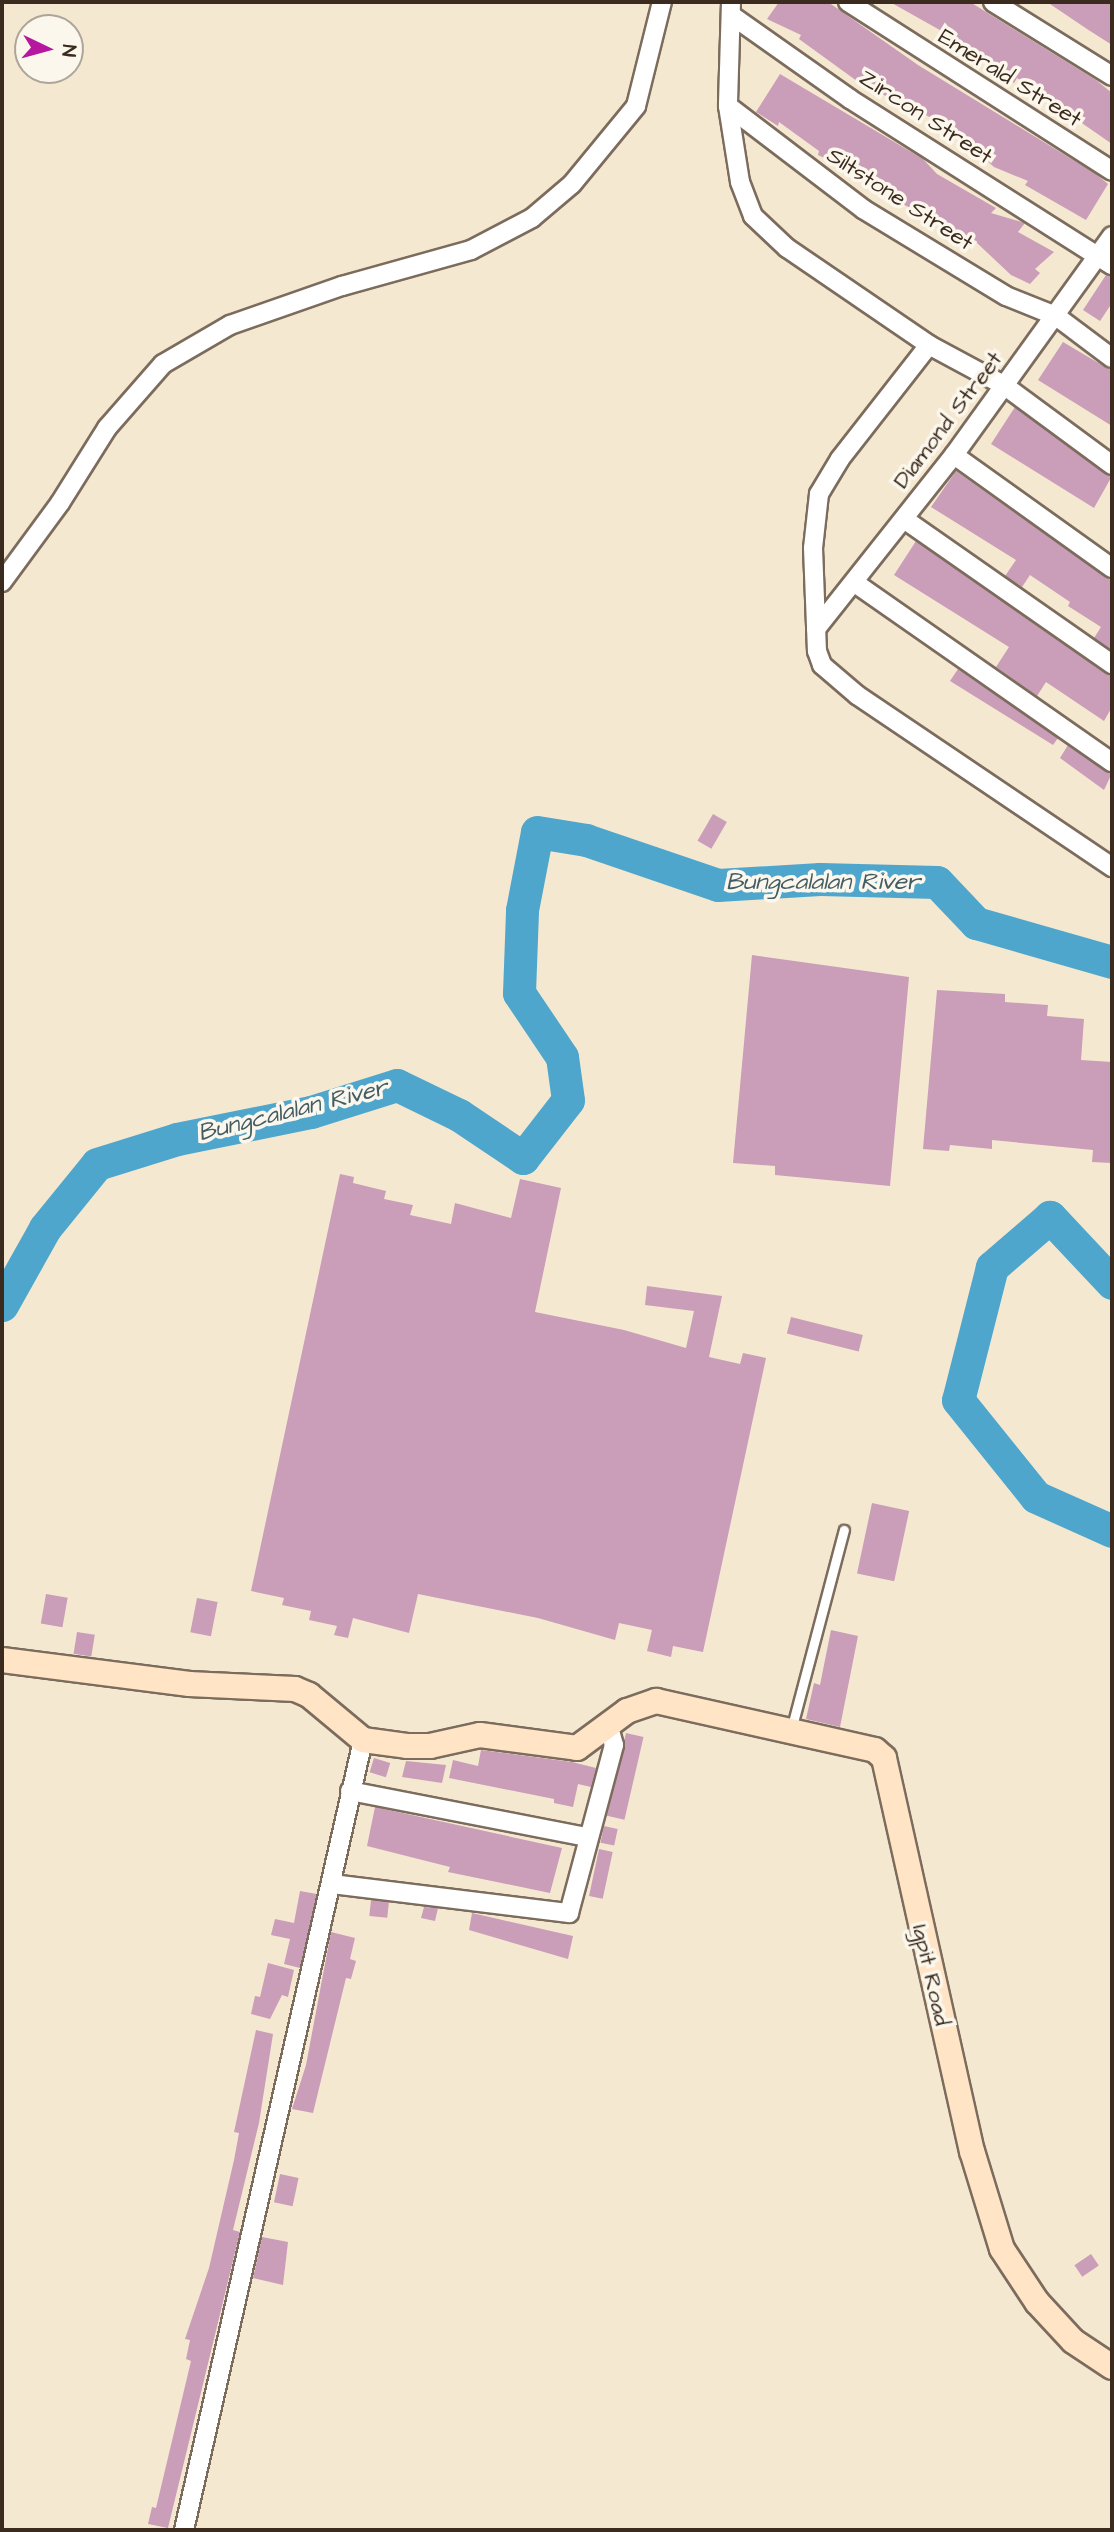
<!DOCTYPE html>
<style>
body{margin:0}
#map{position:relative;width:1114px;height:2532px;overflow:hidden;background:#f5e8d1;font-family:"Architects Daughter",sans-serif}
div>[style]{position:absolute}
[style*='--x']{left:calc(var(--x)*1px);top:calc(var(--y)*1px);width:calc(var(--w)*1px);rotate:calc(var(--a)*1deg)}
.river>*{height:33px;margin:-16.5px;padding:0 16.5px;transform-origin:16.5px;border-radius:16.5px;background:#4fa6cc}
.building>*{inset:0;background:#ca9db9;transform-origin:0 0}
.roads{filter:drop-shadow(2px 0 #7c6c5d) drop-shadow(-2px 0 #7c6c5d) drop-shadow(0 2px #7c6c5d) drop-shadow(0 -2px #7c6c5d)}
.lane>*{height:9px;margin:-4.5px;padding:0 4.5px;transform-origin:4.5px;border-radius:4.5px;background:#fff}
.street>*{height:18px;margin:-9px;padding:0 9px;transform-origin:9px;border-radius:9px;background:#fff}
.secondary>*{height:24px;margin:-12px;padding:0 12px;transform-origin:12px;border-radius:12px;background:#ffe4c6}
span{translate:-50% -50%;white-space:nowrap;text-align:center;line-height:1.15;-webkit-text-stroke:7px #fbf7ec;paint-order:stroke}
.street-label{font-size:23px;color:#3b2a1e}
.water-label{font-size:24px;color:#435c64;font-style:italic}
.frame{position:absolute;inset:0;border:4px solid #3b2a1e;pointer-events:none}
.north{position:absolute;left:14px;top:14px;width:70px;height:70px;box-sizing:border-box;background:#fbf7ec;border:2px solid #aea59a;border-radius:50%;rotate:95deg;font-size:19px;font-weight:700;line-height:28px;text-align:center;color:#3b2a1e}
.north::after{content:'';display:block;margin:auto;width:24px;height:32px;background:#b5179e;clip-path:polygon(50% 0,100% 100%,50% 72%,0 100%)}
</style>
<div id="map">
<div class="river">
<i style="--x:1112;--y:1283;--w:91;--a:-133.2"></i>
<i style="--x:1050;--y:1217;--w:77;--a:139.2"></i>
<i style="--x:992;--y:1267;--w:137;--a:104.3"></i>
<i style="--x:958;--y:1400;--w:124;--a:51.2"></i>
<i style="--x:1036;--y:1497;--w:83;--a:24.1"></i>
<i style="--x:2;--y:1305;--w:88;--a:-60.8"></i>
<i style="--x:45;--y:1228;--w:82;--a:-50.9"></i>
<i style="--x:97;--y:1164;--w:84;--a:-17.4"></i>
<i style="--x:177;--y:1139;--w:137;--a:-11.4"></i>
<i style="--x:311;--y:1112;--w:90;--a:-17.4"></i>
<i style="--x:397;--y:1085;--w:69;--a:25.8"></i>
<i style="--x:459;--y:1115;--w:77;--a:33.9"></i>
<i style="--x:523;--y:1158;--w:73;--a:-52.2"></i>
<i style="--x:568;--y:1100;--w:43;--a:-97.9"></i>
<i style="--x:562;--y:1057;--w:77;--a:-123.9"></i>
<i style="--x:519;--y:993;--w:83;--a:-87.9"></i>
<i style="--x:522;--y:910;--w:79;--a:-79.1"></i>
<i style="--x:537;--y:832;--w:50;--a:9.3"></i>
<i style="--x:586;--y:840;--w:139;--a:18.8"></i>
<i style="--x:718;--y:885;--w:102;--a:-3.4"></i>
<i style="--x:820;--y:879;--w:117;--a:1.5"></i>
<i style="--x:937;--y:882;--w:57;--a:46.4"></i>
<i style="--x:976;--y:923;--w:141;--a:16"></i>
</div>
<div class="building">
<i style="clip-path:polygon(779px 2px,828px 2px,918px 65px,1096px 174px,1108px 184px,1086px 220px,1025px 185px,1028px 181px,994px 167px,964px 140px,932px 125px,936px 120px,861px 84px,799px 39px,801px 35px,767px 19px)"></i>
<i style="clip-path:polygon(890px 2px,970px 2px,1096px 80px,1112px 93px,1112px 144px,1017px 78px,1014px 83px,954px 38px)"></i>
<i style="clip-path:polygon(1047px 2px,1112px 2px,1112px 45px,1087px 29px)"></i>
<i style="clip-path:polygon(780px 74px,923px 159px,937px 174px,996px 208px,991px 213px,1025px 223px,1018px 232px,1054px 252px,1035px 269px,1040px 273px,1030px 284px,1011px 275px,977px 243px,946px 232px,949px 228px,893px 199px,897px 193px,818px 155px,819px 151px,779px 122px,778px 126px,756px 112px)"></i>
<i style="clip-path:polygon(1106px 275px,1112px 276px,1112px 303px,1100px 321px,1083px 310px)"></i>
<i style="clip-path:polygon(1063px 342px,1112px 371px,1112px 426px,1038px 380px)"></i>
<i style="clip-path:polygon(1015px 407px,1112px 476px,1094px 508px,991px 444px)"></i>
<i style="clip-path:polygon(956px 471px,1112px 581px,1112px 650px,1094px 638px,1101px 627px,1068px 606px,1070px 602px,1030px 575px,1022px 587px,1005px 576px,1016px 560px,931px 507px)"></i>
<i style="clip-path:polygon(916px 541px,1112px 675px,1112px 707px,1104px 721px,1046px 682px,1037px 696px,996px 667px,1009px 647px,894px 575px)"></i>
<i style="clip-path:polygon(958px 669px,1058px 738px,1053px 745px,950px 681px)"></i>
<i style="clip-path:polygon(1068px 745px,1112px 773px,1104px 790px,1060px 758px)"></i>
<i style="left:713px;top:814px;width:16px;height:31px;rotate:30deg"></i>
<i style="clip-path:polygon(752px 955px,909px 977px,890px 1186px,775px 1175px,775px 1166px,733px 1163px)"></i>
<i style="clip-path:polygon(937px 990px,1005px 994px,1005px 1002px,1048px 1005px,1047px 1016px,1084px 1019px,1081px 1060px,1112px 1062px,1112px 1163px,1092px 1162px,1093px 1150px,992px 1140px,992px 1149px,950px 1145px,949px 1151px,923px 1149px)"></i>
<i style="clip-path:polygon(340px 1174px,354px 1177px,353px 1183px,386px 1191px,384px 1199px,413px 1205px,410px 1215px,451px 1224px,455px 1203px,511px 1218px,520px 1179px,561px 1188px,535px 1312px,624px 1330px,686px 1348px,694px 1311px,645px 1305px,647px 1286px,722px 1296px,709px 1357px,740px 1364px,743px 1353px,766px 1358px,703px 1652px,673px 1646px,671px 1657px,647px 1651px,652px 1630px,619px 1623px,615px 1640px,538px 1618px,418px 1594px,409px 1633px,353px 1618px,348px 1638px,334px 1635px,337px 1626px,309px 1620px,311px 1611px,282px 1605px,284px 1598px,251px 1591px)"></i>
<i style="left:791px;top:1317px;width:74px;height:17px;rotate:14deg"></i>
<i style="left:872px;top:1503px;width:38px;height:72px;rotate:12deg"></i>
<i style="left:46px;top:1594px;width:22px;height:30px;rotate:10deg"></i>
<i style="left:197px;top:1598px;width:21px;height:35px;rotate:11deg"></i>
<i style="clip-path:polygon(831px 1630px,858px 1636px,840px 1727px,806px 1719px,814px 1683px,820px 1685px)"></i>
<i style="left:77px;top:1632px;width:18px;height:22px;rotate:9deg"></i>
<i style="left:626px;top:1733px;width:18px;height:85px;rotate:13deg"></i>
<i style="clip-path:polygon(481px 1750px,572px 1762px,596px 1768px,591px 1787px,578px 1784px,573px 1807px,554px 1803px,554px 1799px,449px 1778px,453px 1760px,478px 1766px)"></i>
<i style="left:374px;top:1758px;width:17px;height:15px;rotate:17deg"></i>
<i style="clip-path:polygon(406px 1761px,446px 1765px,442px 1783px,402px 1777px)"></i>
<i style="clip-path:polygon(375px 1807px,562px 1848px,550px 1893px,448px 1872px,450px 1867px,367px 1846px)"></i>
<i style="left:604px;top:1826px;width:14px;height:17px;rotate:12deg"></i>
<i style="left:599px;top:1849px;width:14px;height:48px;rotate:12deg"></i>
<i style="clip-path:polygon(300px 1891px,317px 1894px,300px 1968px,284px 1964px,290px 1939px,271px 1935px,275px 1919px,294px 1923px)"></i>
<i style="left:371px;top:1900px;width:18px;height:16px;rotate:6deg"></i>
<i style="clip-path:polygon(424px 1907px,438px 1908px,435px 1921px,421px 1918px)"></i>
<i style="clip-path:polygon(472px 1913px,573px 1936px,568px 1959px,469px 1930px)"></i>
<i style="clip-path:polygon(331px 1932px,355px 1938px,350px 1959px,356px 1961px,351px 1979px,346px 1978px,313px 2113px,292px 2109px,306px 2065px)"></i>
<i style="clip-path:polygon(268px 1963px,294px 1970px,288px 1997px,282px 1995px,270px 2019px,251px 2014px,255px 1996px,260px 1997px)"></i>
<i style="clip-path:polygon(256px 2030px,273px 2034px,259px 2123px,233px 2230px,240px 2232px,168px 2528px,148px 2524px,152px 2507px,156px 2508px,191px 2361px,186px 2359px,190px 2340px,185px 2339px,209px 2268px,234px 2160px,239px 2133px,234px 2132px)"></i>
<i style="left:280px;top:2174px;width:19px;height:29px;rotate:12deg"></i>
<i style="clip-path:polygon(262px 2237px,288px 2242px,283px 2285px,253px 2278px)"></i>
<i style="left:1091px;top:2254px;width:14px;height:20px;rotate:56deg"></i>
</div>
<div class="roads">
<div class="lane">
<i style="--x:791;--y:1730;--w:207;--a:-75.2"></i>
</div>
<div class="street">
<i style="--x:731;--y:2;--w:104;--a:91.7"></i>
<i style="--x:728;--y:106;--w:77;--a:81"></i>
<i style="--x:740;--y:182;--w:36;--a:69"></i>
<i style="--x:753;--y:216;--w:47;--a:43.3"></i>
<i style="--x:787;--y:248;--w:172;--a:34.3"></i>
<i style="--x:929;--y:345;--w:86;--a:28.3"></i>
<i style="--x:1005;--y:386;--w:133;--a:36.4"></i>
<i style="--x:848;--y:2;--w:313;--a:32.6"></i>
<i style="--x:993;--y:2;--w:140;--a:31.9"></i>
<i style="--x:731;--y:15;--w:146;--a:35.2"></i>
<i style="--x:850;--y:99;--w:310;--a:32.4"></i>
<i style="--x:728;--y:106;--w:170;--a:37.3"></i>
<i style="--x:863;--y:209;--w:167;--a:31.3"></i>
<i style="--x:1006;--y:296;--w:54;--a:21.8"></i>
<i style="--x:1056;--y:316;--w:70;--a:36.9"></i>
<i style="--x:929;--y:345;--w:145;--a:128"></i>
<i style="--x:840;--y:459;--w:41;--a:121"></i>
<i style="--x:819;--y:494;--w:54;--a:96.3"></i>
<i style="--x:813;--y:548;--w:103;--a:87.8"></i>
<i style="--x:817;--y:651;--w:15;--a:70"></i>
<i style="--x:822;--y:665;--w:46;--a:40.6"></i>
<i style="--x:857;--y:695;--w:308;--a:34"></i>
<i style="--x:954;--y:455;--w:194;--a:35.6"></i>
<i style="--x:904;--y:519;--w:254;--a:34.9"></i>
<i style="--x:2;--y:582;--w:98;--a:-53.7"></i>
<i style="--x:60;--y:503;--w:89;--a:-57.9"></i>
<i style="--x:107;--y:428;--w:85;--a:-48.8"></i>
<i style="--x:163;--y:364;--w:78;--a:-30.2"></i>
<i style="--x:230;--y:325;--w:119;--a:-19.2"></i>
<i style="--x:342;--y:286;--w:134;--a:-15.6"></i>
<i style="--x:471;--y:250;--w:69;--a:-27.7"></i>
<i style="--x:532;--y:218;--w:52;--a:-40.4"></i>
<i style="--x:572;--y:184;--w:101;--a:-50.6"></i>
<i style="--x:636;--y:106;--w:107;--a:-76"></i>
<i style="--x:855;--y:583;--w:313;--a:34.9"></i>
<i style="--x:816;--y:629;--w:222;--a:-51.6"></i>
<i style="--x:954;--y:455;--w:270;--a:-54.2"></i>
<i style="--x:350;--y:1791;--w:241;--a:11"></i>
<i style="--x:332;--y:1884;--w:239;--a:7"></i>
<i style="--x:569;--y:1913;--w:174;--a:-75"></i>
<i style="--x:614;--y:1745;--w:18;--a:-106"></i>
<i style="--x:184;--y:2530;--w:810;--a:-77.23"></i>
</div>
<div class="secondary">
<i style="--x:2;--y:1660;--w:189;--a:7.3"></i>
<i style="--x:189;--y:1684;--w:106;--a:2.7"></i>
<i style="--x:295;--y:1689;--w:15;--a:23"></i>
<i style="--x:309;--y:1695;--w:70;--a:39.8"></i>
<i style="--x:363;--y:1740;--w:44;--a:7.8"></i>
<i style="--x:407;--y:1746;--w:23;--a:0"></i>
<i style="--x:430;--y:1746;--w:51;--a:-12.4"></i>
<i style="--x:480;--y:1735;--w:98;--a:7.6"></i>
<i style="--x:577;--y:1748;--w:62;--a:-36.5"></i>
<i style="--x:627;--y:1711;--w:31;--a:-19"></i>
<i style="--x:656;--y:1701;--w:224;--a:12.6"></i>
<i style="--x:875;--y:1750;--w:12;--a:42"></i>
<i style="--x:884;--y:1758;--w:403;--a:77.4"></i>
<i style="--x:972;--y:2151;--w:102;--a:73"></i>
<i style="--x:1002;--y:2249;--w:64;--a:56.6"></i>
<i style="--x:1037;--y:2302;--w:53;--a:47.3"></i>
<i style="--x:1073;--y:2341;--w:47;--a:33.7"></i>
</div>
</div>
<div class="street-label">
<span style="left:1010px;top:78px;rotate:32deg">Emerald Street</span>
<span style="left:926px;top:117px;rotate:33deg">Zircon Street</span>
<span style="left:900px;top:199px;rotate:33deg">Siltstone Street</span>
<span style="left:948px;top:420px;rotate:-53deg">Diamond Street</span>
<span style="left:931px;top:1975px;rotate:77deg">Igpit Road</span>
</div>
<div class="water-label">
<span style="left:823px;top:883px">Bungcalalan River</span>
<span style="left:293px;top:1111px;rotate:-14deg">Bungcalalan River</span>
</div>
<div class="frame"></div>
<div class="north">N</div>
</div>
